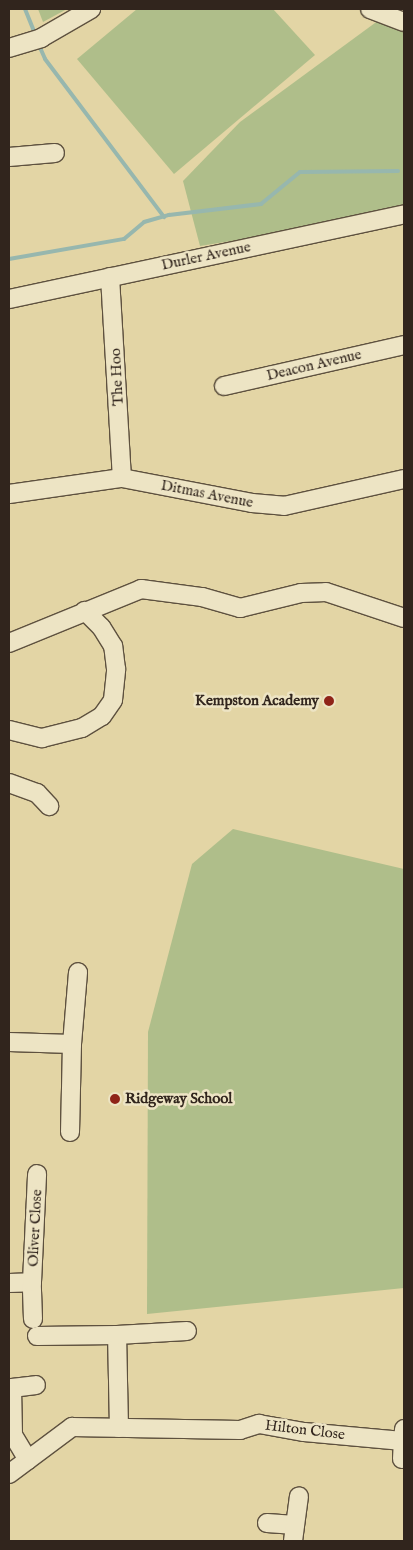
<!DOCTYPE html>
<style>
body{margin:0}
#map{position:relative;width:413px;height:1550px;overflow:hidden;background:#e3d5a5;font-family:"IM FELL English",serif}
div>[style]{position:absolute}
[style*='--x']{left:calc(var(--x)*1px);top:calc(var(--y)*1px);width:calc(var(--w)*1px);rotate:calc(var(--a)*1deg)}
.green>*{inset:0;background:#afbe8a}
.stream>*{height:4px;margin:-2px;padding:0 2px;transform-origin:2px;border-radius:2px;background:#97b7ae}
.roads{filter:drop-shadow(1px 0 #5e513f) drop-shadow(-1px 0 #5e513f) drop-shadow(0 1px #5e513f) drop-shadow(0 -1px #5e513f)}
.minor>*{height:18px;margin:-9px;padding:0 9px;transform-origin:9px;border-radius:9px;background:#ede4c4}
.dots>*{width:14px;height:14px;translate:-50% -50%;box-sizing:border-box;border:2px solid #ede4c4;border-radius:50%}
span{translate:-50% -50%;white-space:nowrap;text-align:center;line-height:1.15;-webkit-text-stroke:5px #ede4c4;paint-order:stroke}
.street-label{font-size:15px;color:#31251d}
.poi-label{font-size:15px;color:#31251d;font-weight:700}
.right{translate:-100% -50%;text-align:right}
.left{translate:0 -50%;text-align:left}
.frame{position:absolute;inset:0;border:10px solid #31251d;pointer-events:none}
</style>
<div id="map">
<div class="green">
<i style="clip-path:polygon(38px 9px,67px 9px,43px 22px)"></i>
<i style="clip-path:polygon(137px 9px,273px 9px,315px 55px,174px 174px,77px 59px)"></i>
<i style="clip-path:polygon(379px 20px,404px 28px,404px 213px,200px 246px,183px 181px,240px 122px)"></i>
<i style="clip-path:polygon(233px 829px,404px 869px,404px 1288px,147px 1314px,148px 1032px,192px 864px)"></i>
</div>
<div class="stream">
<i style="--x:25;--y:9;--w:27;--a:68"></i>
<i style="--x:38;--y:43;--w:17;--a:66"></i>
<i style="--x:45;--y:59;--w:198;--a:53"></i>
<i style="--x:9;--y:259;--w:117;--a:-9.9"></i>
<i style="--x:124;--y:239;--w:26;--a:-40"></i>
<i style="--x:144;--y:222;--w:26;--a:-16"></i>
<i style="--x:169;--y:215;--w:93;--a:-6.8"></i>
<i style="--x:261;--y:204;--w:50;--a:-39.4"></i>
<i style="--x:300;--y:172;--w:98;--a:-0.6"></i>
</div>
<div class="roads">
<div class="minor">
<i style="--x:370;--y:9;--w:36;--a:21"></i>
<i style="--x:9;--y:48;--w:34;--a:-17"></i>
<i style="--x:41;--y:38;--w:58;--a:-30.1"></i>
<i style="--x:9;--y:157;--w:46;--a:-5"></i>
<i style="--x:110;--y:277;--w:201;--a:86.6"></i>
<i style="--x:9;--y:299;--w:404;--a:-12.1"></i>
<i style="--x:224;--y:386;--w:185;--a:-12.8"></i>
<i style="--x:9;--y:494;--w:114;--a:-8.1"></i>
<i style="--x:122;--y:478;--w:132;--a:10.9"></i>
<i style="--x:252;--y:503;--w:32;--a:5"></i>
<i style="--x:284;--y:506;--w:123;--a:-12.7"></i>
<i style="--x:9;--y:643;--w:143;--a:-22.2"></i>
<i style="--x:141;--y:589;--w:62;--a:7.5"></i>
<i style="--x:202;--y:597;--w:40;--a:16"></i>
<i style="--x:240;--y:608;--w:63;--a:-13.8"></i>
<i style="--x:301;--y:593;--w:25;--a:-2"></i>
<i style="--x:326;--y:592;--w:82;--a:18.4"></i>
<i style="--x:9;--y:730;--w:34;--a:14"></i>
<i style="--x:42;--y:738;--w:41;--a:-14"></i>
<i style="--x:82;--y:728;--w:23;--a:-31"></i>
<i style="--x:102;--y:716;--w:19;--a:-55"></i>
<i style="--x:113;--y:700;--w:31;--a:-84"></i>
<i style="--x:116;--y:669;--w:23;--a:-97"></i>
<i style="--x:113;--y:646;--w:22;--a:-122"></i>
<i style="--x:101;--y:627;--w:23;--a:-135"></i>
<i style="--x:9;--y:783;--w:30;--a:20"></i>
<i style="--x:37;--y:793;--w:18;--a:47"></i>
<i style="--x:9;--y:1042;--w:63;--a:1.8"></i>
<i style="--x:72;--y:1044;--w:88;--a:91.3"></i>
<i style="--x:72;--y:1044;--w:72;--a:-85.2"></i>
<i style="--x:9;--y:1283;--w:23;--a:-2"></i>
<i style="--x:33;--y:1319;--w:37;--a:-92"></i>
<i style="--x:32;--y:1282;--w:108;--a:-87.3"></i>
<i style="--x:37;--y:1336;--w:80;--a:-0.7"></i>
<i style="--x:119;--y:1428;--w:93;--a:-91.2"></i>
<i style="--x:117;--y:1335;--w:70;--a:-3.3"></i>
<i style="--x:402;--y:1459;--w:18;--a:-87"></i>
<i style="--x:28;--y:1460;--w:29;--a:-121"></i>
<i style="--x:13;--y:1435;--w:47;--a:-91.2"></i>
<i style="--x:12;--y:1388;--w:24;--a:-7"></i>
<i style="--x:9;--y:1474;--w:79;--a:-36.7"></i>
<i style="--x:72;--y:1427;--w:168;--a:1"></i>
<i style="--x:240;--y:1430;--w:20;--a:-18"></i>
<i style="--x:259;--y:1424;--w:46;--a:10.1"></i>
<i style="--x:304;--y:1432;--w:99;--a:5.2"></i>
<i style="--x:403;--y:1441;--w:12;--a:-85"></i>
<i style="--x:267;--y:1523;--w:28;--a:4"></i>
<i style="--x:293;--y:1541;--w:45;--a:-82.4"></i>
</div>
</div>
<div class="dots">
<i style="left:329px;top:701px;background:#8f2418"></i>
<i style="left:115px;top:1099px;background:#8f2418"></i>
</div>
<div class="street-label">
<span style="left:206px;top:256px;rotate:-12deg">Durler Avenue</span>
<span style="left:314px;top:365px;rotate:-13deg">Deacon Avenue</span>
<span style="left:117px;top:377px;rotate:-93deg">The Hoo</span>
<span style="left:207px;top:494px;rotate:11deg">Ditmas Avenue</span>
<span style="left:35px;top:1228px;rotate:-87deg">Oliver Close</span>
<span style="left:305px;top:1430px;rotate:7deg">Hilton Close</span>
</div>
<div class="poi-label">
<span class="right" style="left:319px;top:701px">Kempston Academy</span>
<span class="left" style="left:125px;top:1099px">Ridgeway School</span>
</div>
<div class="frame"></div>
</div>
